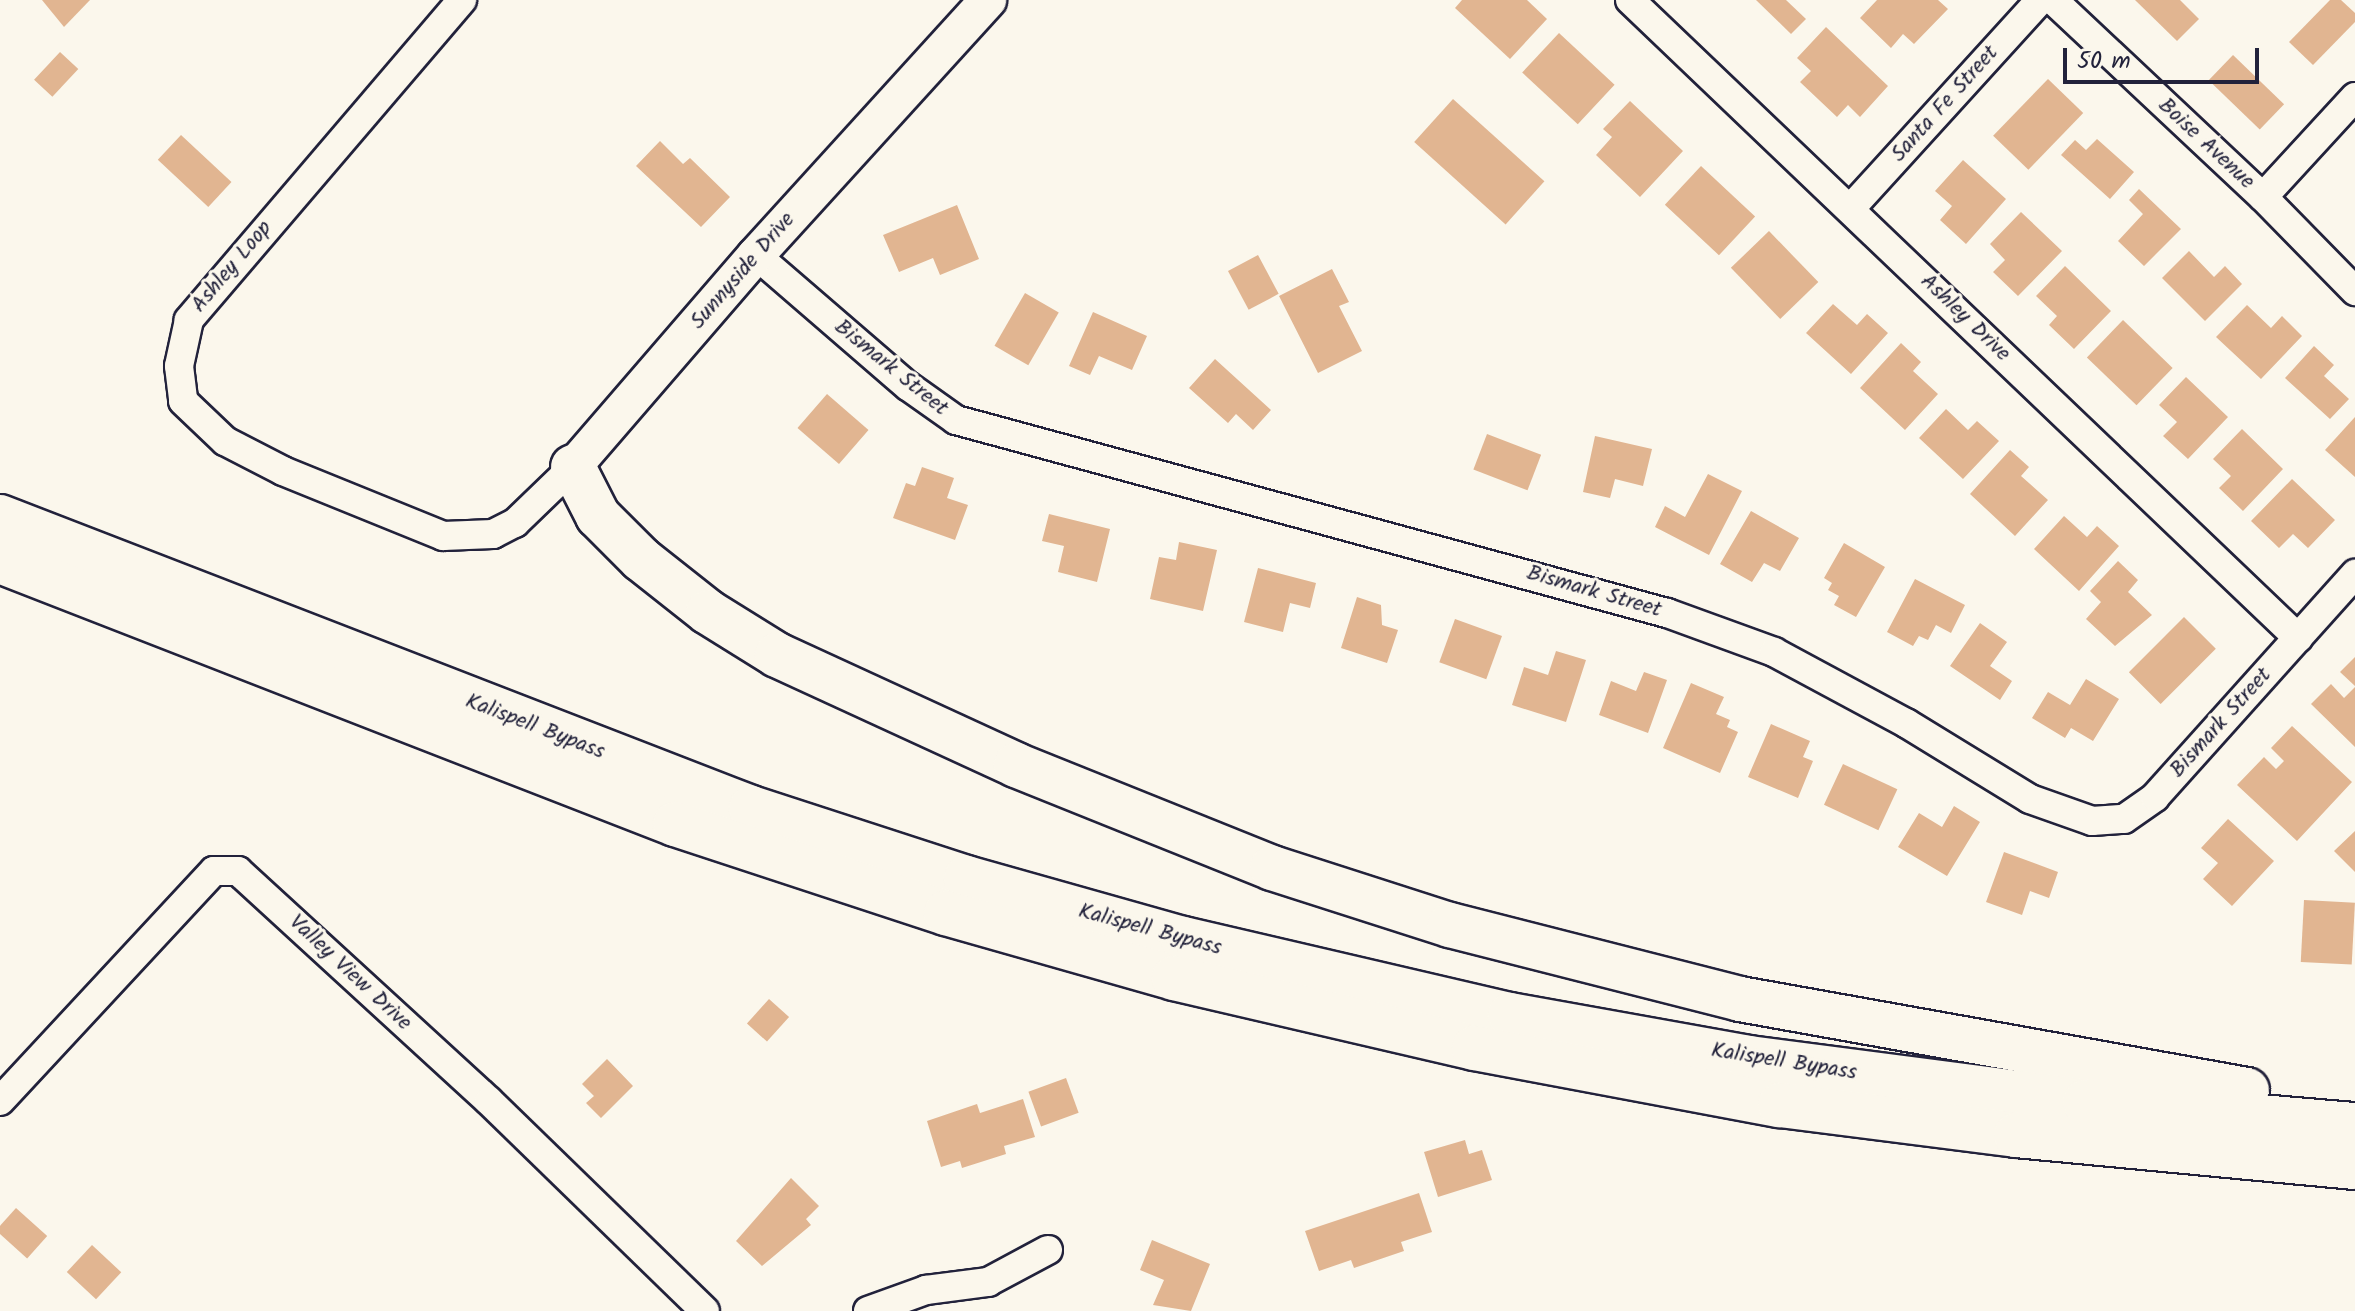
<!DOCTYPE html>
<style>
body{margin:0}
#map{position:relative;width:2355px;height:1311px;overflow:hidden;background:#fbf7ec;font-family:Kalam,sans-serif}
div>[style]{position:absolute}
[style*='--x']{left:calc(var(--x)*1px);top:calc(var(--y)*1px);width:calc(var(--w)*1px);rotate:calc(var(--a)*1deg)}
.building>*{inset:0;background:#e1b591;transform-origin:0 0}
.roads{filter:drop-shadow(2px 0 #22223b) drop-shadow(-2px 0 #22223b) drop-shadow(0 2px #22223b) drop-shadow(0 -2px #22223b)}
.minor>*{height:28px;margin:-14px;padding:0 14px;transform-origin:14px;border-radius:14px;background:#fbf7ec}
.tertiary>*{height:36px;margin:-18px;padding:0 18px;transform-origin:18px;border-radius:18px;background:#fbf7ec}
.trunk>*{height:44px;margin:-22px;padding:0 22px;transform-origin:22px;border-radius:22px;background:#fbf7ec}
span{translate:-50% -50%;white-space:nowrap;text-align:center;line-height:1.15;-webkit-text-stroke:6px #fbf7ec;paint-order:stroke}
.street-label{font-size:22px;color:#22223b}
.scale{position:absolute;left:2063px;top:48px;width:196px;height:36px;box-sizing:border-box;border:4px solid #22223b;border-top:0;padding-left:10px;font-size:24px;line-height:28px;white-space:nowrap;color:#22223b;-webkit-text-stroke:6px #fbf7ec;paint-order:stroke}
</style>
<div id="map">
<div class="building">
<i style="clip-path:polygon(42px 0,90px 0,64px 27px)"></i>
<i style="clip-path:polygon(1462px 0,1527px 0,1547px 19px,1510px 59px,1455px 8px)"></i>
<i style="clip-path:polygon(1756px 0,1786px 0,1806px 19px,1791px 34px)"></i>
<i style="clip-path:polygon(1877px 0,1938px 0,1948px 9px,1914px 44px,1903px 34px,1891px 48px,1860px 18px)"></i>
<i style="clip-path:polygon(2135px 0,2180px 0,2199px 19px,2177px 41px)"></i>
<i style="clip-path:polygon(2330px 0,2341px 0,2355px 13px,2355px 22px,2313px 65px,2289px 42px)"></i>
<i style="clip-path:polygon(1826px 27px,1888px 86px,1860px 117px,1848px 105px,1837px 117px,1800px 82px,1811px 71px,1797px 58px)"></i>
<i style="left:1559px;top:33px;width:76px;height:54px;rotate:43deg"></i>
<i style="left:60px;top:52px;width:25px;height:38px;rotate:43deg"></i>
<i style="left:2233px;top:55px;width:71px;height:35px;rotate:44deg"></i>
<i style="left:2048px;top:79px;width:49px;height:79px;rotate:44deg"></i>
<i style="left:1453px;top:99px;width:123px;height:58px;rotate:42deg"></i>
<i style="clip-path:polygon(1630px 101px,1683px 151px,1640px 197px,1596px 155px,1612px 137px,1603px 129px)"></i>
<i style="left:181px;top:135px;width:69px;height:34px;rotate:43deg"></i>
<i style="clip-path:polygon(2097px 139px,2134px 172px,2110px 199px,2061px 155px,2075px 140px,2086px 150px)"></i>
<i style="clip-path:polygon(660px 141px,683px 164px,690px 158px,730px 197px,701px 227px,636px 166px)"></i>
<i style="clip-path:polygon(1963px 160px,2006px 199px,1966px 244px,1940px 220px,1952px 206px,1935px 191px)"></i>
<i style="left:1701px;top:166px;width:74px;height:53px;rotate:43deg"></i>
<i style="clip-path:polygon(2139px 189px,2181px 229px,2144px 266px,2118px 241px,2143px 214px,2129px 200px)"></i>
<i style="clip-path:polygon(957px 205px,979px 259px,940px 275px,933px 258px,899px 272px,883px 235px)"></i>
<i style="clip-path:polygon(2021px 212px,2062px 251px,2018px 296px,1993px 272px,2005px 260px,1990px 244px)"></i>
<i style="left:1769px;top:231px;width:71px;height:53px;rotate:46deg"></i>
<i style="clip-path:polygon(2189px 251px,2214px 277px,2225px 266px,2242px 284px,2205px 321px,2162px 278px)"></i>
<i style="left:1258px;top:255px;width:44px;height:34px;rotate:62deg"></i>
<i style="clip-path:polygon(2065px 266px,2111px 311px,2074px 349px,2049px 325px,2057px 316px,2036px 296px)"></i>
<i style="clip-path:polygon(1332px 269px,1349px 302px,1339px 306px,1362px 351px,1318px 373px,1279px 296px)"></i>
<i style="left:1025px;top:293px;width:39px;height:61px;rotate:30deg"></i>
<i style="clip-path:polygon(1833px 304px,1857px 325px,1867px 314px,1888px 333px,1851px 374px,1806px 333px)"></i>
<i style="clip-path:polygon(2247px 305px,2271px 328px,2282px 316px,2302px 336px,2261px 379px,2216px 337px)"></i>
<i style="clip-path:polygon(1093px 312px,1147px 336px,1132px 370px,1099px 356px,1090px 375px,1069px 366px)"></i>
<i style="left:2123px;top:320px;width:69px;height:52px;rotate:44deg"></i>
<i style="clip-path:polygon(1901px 343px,1921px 362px,1913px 371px,1938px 394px,1905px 430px,1860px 388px)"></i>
<i style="clip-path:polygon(2314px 346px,2334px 365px,2324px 376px,2349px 399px,2330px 419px,2285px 378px)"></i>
<i style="clip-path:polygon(1215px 359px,1271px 410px,1253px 430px,1236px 414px,1228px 423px,1189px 388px)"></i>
<i style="clip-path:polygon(2186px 377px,2228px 417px,2188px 459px,2163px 436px,2177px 422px,2159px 405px)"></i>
<i style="left:827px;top:394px;width:55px;height:45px;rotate:41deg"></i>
<i style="clip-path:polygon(1946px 409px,1968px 430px,1977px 421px,1999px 441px,1963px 479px,1919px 438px)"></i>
<i style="clip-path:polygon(2355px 417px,2355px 477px,2325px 450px)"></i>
<i style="clip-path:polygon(2242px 429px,2283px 469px,2243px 511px,2219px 488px,2231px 476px,2213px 459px)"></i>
<i style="left:1487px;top:434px;width:58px;height:38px;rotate:21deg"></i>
<i style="clip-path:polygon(1595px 436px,1652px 449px,1643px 486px,1615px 479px,1610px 498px,1583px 492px)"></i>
<i style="clip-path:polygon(2010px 450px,2029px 467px,2021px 476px,2048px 500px,2015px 536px,1970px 494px)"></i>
<i style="clip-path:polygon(922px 467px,954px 478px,947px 498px,968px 505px,955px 540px,893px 518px,906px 483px,915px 486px)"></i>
<i style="clip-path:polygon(1708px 474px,1742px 491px,1709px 555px,1655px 527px,1665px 506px,1685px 517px)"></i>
<i style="clip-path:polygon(2292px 479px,2335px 520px,2308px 548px,2293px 534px,2279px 548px,2251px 521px)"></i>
<i style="clip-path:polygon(1751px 511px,1799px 538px,1780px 571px,1764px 563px,1752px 582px,1720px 564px)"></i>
<i style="clip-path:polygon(1049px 514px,1110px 529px,1097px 582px,1058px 572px,1064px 546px,1042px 541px)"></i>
<i style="clip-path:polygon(2064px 516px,2087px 537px,2097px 526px,2119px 546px,2079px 591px,2034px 549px)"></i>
<i style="clip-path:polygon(1179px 542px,1217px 550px,1203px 611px,1150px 599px,1159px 557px,1176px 560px)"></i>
<i style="clip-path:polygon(1844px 543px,1885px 567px,1856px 617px,1834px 605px,1839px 596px,1828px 590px,1832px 583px,1824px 578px)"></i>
<i style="clip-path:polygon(2118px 561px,2138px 580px,2128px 592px,2152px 615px,2115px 646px,2086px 619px,2101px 602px,2090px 591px)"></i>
<i style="clip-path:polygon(1258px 568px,1316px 583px,1310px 608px,1290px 603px,1283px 632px,1244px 622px)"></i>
<i style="clip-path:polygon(1915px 579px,1965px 605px,1951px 633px,1936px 625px,1928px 640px,1919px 636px,1913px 646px,1887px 632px)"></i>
<i style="clip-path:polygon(1357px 597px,1381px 605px,1382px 625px,1398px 630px,1387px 663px,1341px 648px)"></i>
<i style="left:2184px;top:617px;width:45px;height:78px;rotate:45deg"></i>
<i style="left:1455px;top:619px;width:50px;height:46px;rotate:20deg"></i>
<i style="clip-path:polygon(1980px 623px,2007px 642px,1990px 666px,2012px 681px,2000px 700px,1950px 666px)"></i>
<i style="clip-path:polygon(1556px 651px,1586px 660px,1566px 722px,1512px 705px,1524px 667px,1548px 675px)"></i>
<i style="clip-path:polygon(2355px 657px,2355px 686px,2340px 672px)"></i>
<i style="clip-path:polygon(1644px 672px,1667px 680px,1648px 733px,1599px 715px,1611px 681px,1636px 691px)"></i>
<i style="clip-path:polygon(2086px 679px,2119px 699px,2093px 741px,2071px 728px,2065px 738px,2032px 718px,2048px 692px,2070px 705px)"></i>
<i style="clip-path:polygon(1691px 683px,1724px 697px,1716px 714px,1730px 720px,1727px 727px,1738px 732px,1720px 773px,1663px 748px)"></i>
<i style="clip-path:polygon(2331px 684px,2344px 698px,2355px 687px,2355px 747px,2311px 704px)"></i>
<i style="clip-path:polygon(1771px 724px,1810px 741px,1803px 757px,1813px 761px,1798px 798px,1748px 777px)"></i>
<i style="clip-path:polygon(2292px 726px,2352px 782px,2297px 841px,2237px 785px,2264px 757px,2276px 769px,2284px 761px,2271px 748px)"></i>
<i style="left:1843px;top:764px;width:60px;height:45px;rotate:25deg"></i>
<i style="clip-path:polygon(1954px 806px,1980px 822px,1947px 876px,1898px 847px,1919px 813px,1942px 827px)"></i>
<i style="clip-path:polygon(2228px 819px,2274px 861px,2232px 906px,2203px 879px,2218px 863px,2201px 848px)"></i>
<i style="clip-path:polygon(2355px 831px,2355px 872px,2334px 851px)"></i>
<i style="clip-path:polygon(2004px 852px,2058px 872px,2049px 898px,2030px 891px,2022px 915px,1986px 902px)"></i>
<i style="left:2304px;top:900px;width:51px;height:62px;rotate:3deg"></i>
<i style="left:769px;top:999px;width:27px;height:33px;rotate:42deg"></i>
<i style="clip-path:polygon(607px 1059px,633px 1086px,601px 1118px,586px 1103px,594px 1096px,582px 1084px)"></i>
<i style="left:1066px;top:1078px;width:37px;height:40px;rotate:70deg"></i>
<i style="clip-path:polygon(1023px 1099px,1035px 1137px,1004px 1146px,1006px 1154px,962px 1168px,960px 1161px,941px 1167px,927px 1121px,977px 1104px,980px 1113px)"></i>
<i style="clip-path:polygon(1465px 1140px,1469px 1154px,1482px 1150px,1492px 1180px,1438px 1197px,1424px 1152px)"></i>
<i style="clip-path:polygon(791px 1178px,819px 1206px,806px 1219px,811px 1225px,762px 1266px,736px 1241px)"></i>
<i style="clip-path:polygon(1419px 1193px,1432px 1232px,1401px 1242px,1404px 1251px,1354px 1268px,1351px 1260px,1319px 1271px,1305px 1231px)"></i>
<i style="left:16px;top:1208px;width:42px;height:30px;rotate:42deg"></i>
<i style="clip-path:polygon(1152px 1240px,1210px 1264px,1191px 1311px,1153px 1305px,1164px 1280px,1140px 1270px)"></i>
<i style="left:92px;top:1245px;width:40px;height:37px;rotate:43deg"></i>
</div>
<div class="roads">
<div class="minor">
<i style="--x:462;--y:0;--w:421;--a:130.5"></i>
<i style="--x:189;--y:320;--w:47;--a:102.3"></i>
<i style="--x:179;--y:366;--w:35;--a:83"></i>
<i style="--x:183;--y:401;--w:58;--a:43.6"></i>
<i style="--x:225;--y:441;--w:65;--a:27.3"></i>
<i style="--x:283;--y:471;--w:173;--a:22.1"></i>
<i style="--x:443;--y:536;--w:50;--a:-2.3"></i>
<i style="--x:493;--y:534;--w:25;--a:-27"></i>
<i style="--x:515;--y:523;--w:81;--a:-44"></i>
<i style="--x:1630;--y:0;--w:924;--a:43.68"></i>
<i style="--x:2053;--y:0;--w:288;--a:43.2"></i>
<i style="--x:2263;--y:197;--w:132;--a:45.6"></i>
<i style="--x:2263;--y:197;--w:136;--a:-47.4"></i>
<i style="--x:1851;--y:208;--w:281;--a:-47.7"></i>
<i style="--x:756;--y:255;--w:201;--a:40.8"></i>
<i style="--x:908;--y:386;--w:59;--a:35.3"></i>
<i style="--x:956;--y:420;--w:737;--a:15.19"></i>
<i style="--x:1667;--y:613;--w:114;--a:20"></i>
<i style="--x:1774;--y:652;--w:150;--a:28.3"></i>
<i style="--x:1906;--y:723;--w:145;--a:31.5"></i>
<i style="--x:2030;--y:799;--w:66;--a:19.5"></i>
<i style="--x:2092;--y:821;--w:32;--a:-4"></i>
<i style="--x:2124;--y:819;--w:38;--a:-35"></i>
<i style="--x:2155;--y:797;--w:300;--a:-48.1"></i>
<i style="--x:0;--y:1101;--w:314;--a:-47.1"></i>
<i style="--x:214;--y:871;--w:24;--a:0"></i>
<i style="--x:238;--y:871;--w:340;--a:42.5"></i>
<i style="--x:489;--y:1101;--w:301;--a:44.2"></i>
<i style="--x:868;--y:1311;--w:62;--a:-19.9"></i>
<i style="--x:926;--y:1290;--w:63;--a:-7.4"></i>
<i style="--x:988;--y:1282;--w:68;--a:-28.1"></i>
</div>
<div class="tertiary">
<i style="--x:573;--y:467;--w:280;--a:-49.2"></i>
<i style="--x:756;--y:255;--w:345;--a:-47.7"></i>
</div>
<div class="trunk">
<i style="--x:573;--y:467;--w:55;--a:63"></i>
<i style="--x:598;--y:516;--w:61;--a:45"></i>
<i style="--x:641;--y:559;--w:85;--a:38.3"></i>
<i style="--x:708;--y:612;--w:81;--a:31.9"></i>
<i style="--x:777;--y:655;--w:263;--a:24.7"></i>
<i style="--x:1016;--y:765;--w:276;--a:21.9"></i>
<i style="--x:1272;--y:868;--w:187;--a:17.8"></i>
<i style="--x:1450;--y:925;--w:299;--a:14.3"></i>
<i style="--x:1740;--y:999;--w:515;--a:10.18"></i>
<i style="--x:0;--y:517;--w:805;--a:21.18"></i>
<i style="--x:751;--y:808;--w:226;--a:18"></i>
<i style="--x:966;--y:878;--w:225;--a:15.7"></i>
<i style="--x:1183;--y:939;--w:336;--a:13.1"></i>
<i style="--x:1510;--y:1015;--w:242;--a:10.2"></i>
<i style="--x:1748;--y:1058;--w:340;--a:7.4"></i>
<i style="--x:2085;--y:1102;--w:271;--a:4.9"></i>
<i style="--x:0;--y:561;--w:724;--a:21.29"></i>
<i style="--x:675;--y:824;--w:285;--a:18.2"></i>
<i style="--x:946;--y:913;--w:237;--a:15.9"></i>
<i style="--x:1174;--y:978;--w:308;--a:13.1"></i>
<i style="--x:1474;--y:1048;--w:311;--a:10.6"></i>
<i style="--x:1780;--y:1105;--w:238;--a:7.2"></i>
<i style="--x:2016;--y:1135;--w:341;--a:5.4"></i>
</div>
</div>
<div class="street-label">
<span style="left:1945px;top:104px;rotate:-48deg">Santa Fe Street</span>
<span style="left:2206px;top:144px;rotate:43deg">Boise Avenue</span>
<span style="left:232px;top:267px;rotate:-50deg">Ashley Loop</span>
<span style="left:743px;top:271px;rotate:-49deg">Sunnyside Drive</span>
<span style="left:1965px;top:318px;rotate:44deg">Ashley Drive</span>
<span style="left:891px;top:368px;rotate:39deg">Bismark Street</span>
<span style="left:1594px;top:592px;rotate:16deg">Bismark Street</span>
<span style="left:2221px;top:723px;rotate:-48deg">Bismark Street</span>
<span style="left:535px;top:727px;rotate:21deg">Kalispell Bypass</span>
<span style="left:1150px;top:930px;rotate:15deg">Kalispell Bypass</span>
<span style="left:350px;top:973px;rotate:43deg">Valley View Drive</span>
<span style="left:1784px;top:1062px;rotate:9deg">Kalispell Bypass</span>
</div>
<div class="scale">50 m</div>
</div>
